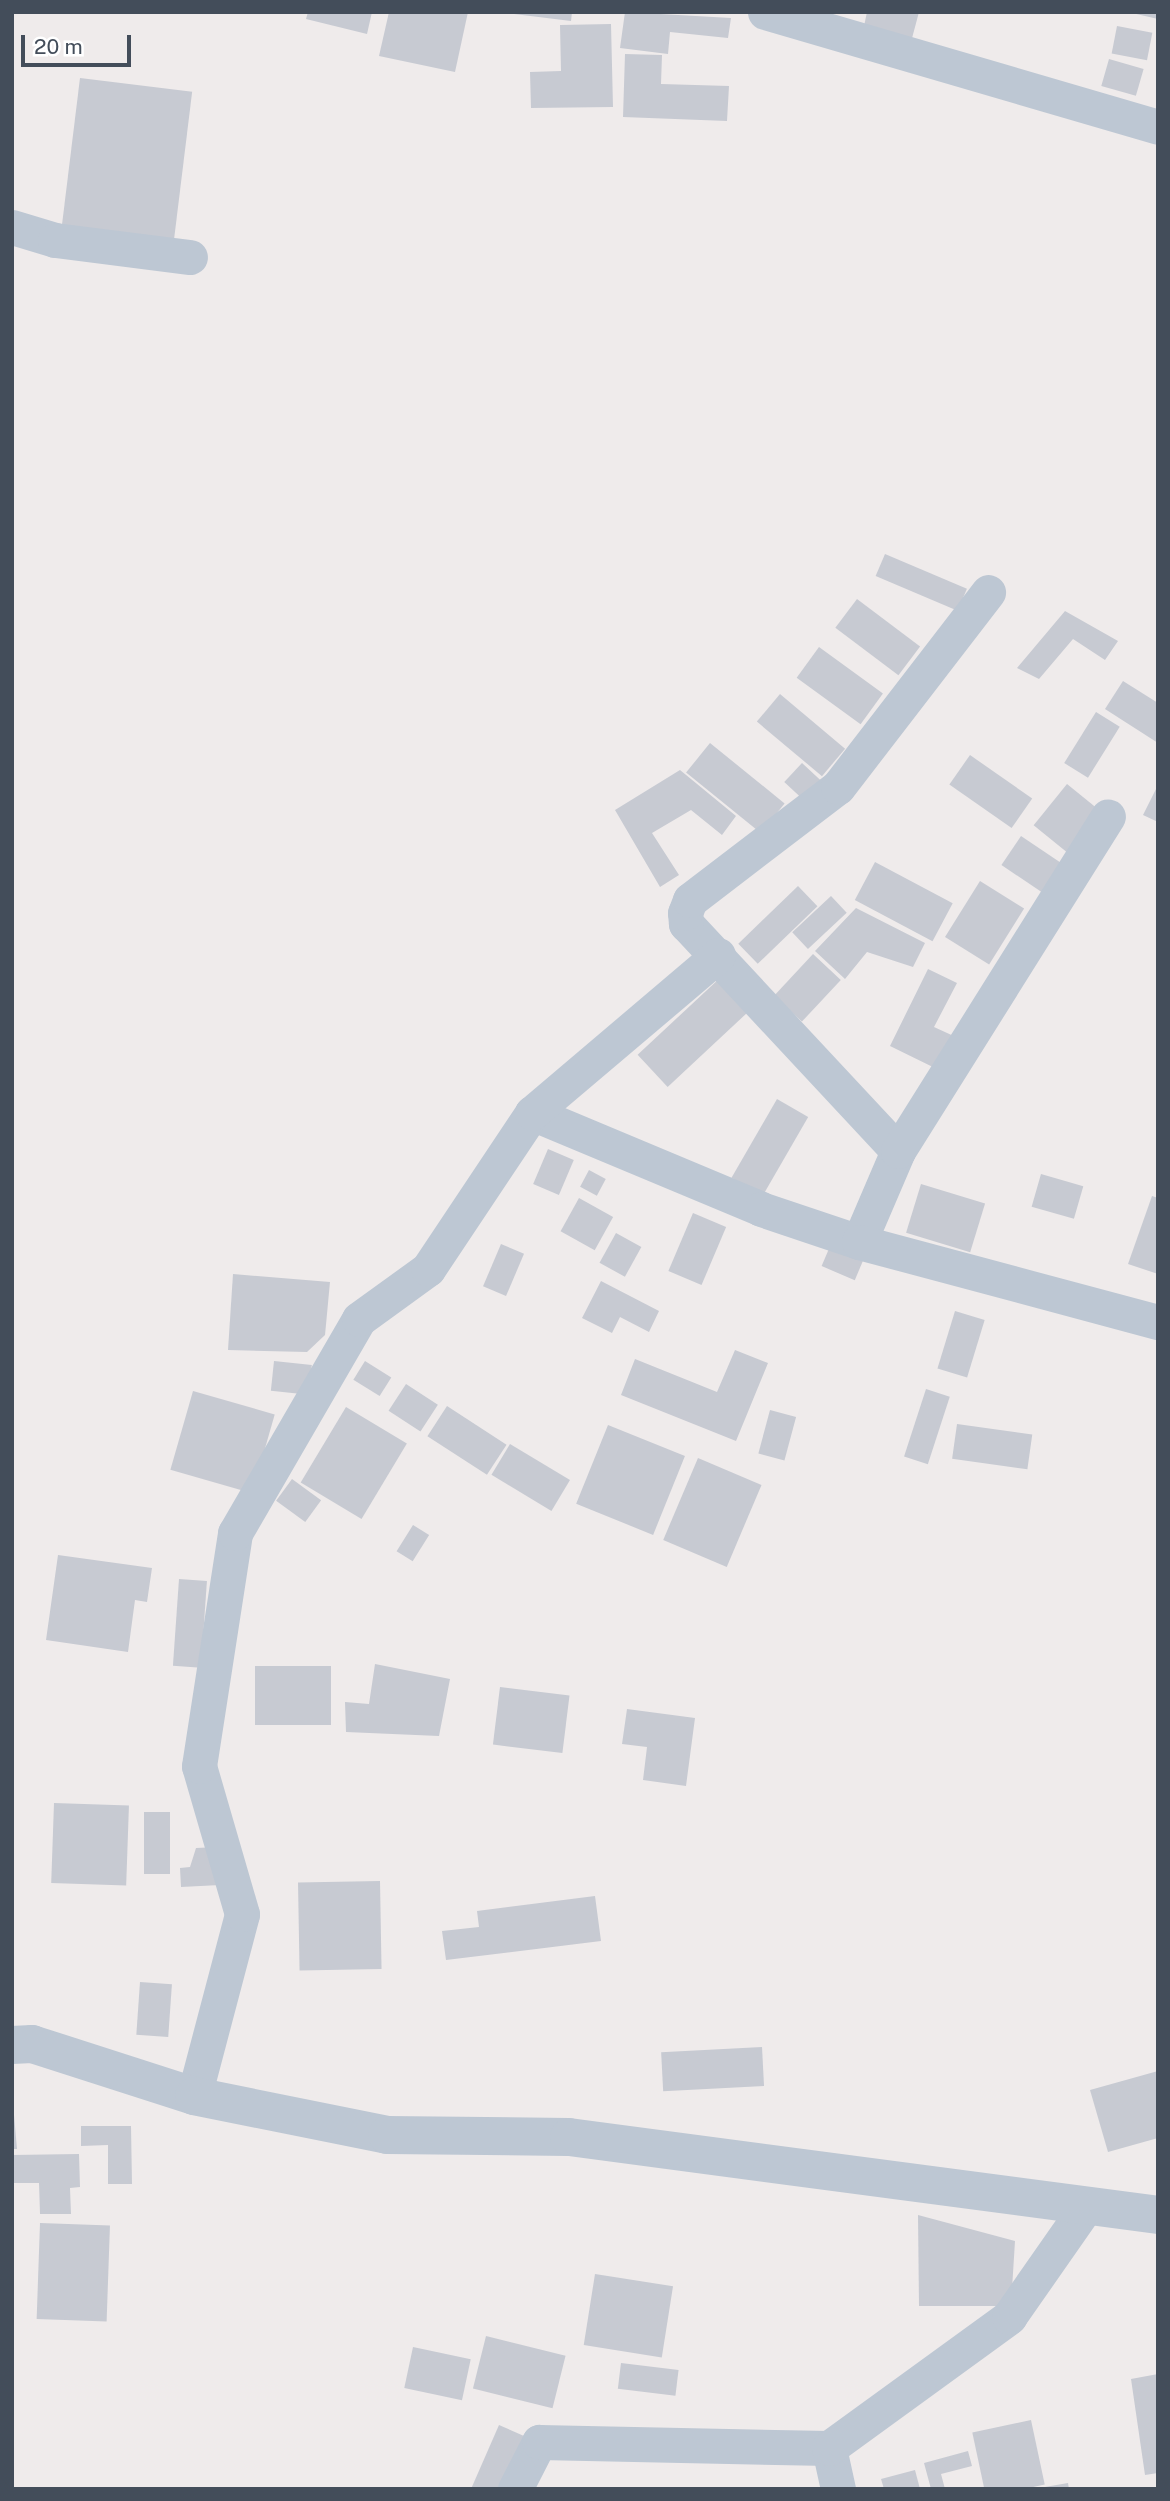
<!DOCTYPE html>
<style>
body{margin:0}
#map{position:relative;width:1170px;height:2501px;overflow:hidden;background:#efebeb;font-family:"Public Sans",sans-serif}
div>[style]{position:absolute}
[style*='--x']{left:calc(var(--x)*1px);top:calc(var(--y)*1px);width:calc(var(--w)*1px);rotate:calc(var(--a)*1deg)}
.building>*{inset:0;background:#c7cad2;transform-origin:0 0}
.minor>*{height:35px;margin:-17.5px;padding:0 17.5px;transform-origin:17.5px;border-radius:17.5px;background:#bdc7d3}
.tertiary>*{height:38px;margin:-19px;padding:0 19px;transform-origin:19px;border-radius:19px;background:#bdc7d3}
span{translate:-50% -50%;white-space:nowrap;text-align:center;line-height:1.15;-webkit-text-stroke:6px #fff;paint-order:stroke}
.frame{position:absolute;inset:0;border:14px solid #434d5a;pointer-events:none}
.scale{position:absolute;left:21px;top:35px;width:110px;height:32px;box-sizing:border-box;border:4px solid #434d5a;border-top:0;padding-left:9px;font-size:21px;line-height:24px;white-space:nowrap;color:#434d5a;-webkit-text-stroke:5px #fff;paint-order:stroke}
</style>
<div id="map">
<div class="building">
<i style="clip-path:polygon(308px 12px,372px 12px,367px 34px,306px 19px)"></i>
<i style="clip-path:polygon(389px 12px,468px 12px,455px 72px,379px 56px)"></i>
<i style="clip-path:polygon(497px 12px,572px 12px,571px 21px)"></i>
<i style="clip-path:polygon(625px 12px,731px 18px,728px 38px,670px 32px,668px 54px,620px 48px)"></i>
<i style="clip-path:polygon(867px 12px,919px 12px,911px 42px,863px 31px)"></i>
<i style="clip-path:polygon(1132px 12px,1158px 12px,1158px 19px,1132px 13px)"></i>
<i style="clip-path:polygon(611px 24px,613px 107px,531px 108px,530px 72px,561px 71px,560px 25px)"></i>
<i style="left:1117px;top:26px;width:36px;height:28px;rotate:11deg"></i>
<i style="clip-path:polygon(625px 54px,662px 55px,661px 84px,729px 86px,727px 121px,623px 117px)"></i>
<i style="left:1109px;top:59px;width:36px;height:28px;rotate:16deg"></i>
<i style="left:80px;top:78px;width:113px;height:149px;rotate:7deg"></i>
<i style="left:885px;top:554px;width:89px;height:24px;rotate:23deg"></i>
<i style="left:857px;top:599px;width:79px;height:36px;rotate:37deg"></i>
<i style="clip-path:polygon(1065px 611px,1118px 641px,1105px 660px,1073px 639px,1039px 679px,1017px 668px)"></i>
<i style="left:819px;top:647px;width:79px;height:38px;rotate:36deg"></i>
<i style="clip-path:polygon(1123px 681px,1158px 703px,1158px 743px,1105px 709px)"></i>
<i style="left:780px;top:694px;width:85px;height:36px;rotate:40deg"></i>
<i style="left:1096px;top:712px;width:28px;height:60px;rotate:32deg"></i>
<i style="left:710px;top:743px;width:96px;height:38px;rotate:39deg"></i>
<i style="left:970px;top:755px;width:76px;height:36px;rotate:35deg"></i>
<i style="left:802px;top:763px;width:25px;height:26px;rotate:43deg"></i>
<i style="clip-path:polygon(680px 770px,736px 816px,722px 835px,691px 810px,652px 833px,679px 875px,660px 887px,615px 810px)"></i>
<i style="left:1067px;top:784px;width:48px;height:53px;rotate:39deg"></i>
<i style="clip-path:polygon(1158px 785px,1158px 822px,1143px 815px)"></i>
<i style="left:1021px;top:836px;width:52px;height:35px;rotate:34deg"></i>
<i style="left:875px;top:862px;width:88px;height:43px;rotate:28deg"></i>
<i style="left:980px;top:881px;width:52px;height:66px;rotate:32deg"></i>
<i style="left:798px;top:886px;width:28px;height:83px;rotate:46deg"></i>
<i style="left:831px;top:896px;width:23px;height:53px;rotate:47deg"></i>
<i style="clip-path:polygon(856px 908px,925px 943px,913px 967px,867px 952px,845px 979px,815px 951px)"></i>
<i style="left:813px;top:954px;width:38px;height:57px;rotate:43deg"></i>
<i style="clip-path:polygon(928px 969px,957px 983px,934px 1027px,958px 1038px,941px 1071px,890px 1046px)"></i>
<i style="left:721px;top:977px;width:44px;height:114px;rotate:47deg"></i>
<i style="left:777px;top:1099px;width:36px;height:91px;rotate:30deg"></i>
<i style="left:548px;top:1149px;width:28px;height:38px;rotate:23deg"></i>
<i style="left:589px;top:1170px;width:19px;height:19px;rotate:28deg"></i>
<i style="left:1041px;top:1174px;width:44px;height:34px;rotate:16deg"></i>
<i style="left:921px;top:1184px;width:67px;height:51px;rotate:17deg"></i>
<i style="clip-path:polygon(1152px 1196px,1158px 1198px,1158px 1274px,1128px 1264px)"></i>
<i style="left:579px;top:1198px;width:39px;height:38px;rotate:29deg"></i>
<i style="left:693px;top:1213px;width:36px;height:63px;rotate:23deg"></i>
<i style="left:616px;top:1233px;width:29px;height:34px;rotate:29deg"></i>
<i style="left:501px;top:1244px;width:25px;height:46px;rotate:23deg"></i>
<i style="left:831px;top:1244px;width:36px;height:24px;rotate:23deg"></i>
<i style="clip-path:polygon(233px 1274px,330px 1282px,325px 1335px,307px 1352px,228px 1350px)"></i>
<i style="clip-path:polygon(601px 1281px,659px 1311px,649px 1332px,620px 1317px,612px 1333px,582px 1318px)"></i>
<i style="left:955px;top:1311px;width:31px;height:60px;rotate:17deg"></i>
<i style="clip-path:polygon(735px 1350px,768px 1363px,736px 1441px,621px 1395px,635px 1359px,717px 1392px)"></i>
<i style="left:274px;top:1361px;width:38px;height:30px;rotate:6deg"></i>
<i style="left:365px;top:1361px;width:31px;height:22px;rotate:32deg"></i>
<i style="left:406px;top:1384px;width:38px;height:32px;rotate:33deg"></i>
<i style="left:926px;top:1389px;width:25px;height:71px;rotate:18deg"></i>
<i style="left:193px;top:1391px;width:85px;height:82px;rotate:16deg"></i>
<i style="left:447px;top:1406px;width:71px;height:36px;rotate:33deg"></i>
<i style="left:346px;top:1407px;width:71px;height:88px;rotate:31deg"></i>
<i style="left:770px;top:1410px;width:27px;height:45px;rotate:15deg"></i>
<i style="left:957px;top:1424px;width:76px;height:35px;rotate:8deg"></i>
<i style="left:608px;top:1425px;width:83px;height:85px;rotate:22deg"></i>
<i style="left:510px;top:1444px;width:70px;height:36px;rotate:31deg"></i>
<i style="left:698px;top:1458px;width:69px;height:89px;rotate:23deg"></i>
<i style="left:292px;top:1479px;width:36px;height:27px;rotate:36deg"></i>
<i style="left:413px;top:1525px;width:19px;height:31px;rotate:32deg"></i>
<i style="clip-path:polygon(58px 1555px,152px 1568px,147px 1602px,135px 1600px,128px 1652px,46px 1640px)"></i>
<i style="left:179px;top:1579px;width:28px;height:87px;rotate:4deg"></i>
<i style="clip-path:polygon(375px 1664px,450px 1679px,439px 1736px,346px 1732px,345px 1702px,369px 1704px)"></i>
<i style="left:255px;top:1666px;width:76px;height:59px"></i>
<i style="left:500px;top:1687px;width:70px;height:58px;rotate:7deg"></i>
<i style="clip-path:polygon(627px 1709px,695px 1718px,686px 1786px,643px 1780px,647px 1747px,622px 1744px)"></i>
<i style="left:54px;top:1803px;width:75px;height:80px;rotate:2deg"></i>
<i style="left:170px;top:1812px;width:62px;height:26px;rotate:90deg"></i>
<i style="clip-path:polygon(218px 1847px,220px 1885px,181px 1887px,180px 1868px,190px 1867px,196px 1848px)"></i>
<i style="left:380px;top:1881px;width:88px;height:82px;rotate:89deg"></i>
<i style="clip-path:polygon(595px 1896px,601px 1941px,446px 1960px,442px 1931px,479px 1927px,477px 1911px)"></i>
<i style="left:140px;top:1982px;width:32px;height:53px;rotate:4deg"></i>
<i style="left:762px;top:2047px;width:39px;height:101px;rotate:87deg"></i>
<i style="clip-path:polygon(1158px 2071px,1158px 2138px,1108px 2152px,1090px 2090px)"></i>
<i style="clip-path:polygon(12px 2092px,17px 2149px,12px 2149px)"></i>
<i style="clip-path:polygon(81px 2126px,131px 2126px,132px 2184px,108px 2184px,108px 2145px,81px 2146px)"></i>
<i style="clip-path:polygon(79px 2154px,80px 2187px,70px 2188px,71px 2214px,40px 2214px,39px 2183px,12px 2183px,12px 2155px)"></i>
<i style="clip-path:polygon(918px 2215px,1015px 2241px,1011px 2306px,919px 2306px)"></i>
<i style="left:40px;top:2223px;width:70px;height:96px;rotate:2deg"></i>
<i style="left:595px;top:2274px;width:79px;height:72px;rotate:9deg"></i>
<i style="left:486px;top:2336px;width:82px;height:54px;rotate:14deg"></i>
<i style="left:413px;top:2347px;width:59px;height:42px;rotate:12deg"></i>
<i style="left:621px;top:2363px;width:58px;height:26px;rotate:7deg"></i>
<i style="clip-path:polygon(1158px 2374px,1158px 2473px,1145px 2475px,1131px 2379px)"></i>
<i style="left:1031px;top:2420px;width:66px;height:60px;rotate:78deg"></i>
<i style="clip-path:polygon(499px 2425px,524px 2436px,501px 2489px,471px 2489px)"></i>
<i style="clip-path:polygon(968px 2451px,972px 2466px,941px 2474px,945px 2489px,931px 2489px,924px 2463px)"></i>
<i style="clip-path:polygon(915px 2470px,920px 2489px,884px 2489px,881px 2479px)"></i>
<i style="clip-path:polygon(1068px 2483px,1069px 2489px,1045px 2489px,1045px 2487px)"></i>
</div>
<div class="minor">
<i style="--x:765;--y:12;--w:409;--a:16.3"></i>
<i style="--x:12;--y:227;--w:45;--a:16.8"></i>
<i style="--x:55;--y:240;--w:136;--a:7.2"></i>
<i style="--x:532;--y:1113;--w:248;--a:22.7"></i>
<i style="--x:761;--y:1209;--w:103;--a:18.6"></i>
<i style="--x:859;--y:1242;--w:99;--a:-66.8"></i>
<i style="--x:898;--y:1151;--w:311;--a:-133"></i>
<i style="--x:686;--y:924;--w:11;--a:-95"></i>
<i style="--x:685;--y:913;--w:14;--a:-69"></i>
<i style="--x:690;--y:900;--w:186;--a:-37.4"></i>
<i style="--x:838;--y:787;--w:246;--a:-52.4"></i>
<i style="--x:898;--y:1151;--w:395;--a:-57.9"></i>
<i style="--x:859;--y:1242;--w:310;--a:15"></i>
<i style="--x:194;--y:2096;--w:188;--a:-75.2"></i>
<i style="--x:242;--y:1914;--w:154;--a:-106.2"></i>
<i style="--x:199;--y:1766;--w:236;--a:-81.2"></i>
<i style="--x:235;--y:1533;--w:247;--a:-59.9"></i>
<i style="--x:359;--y:1319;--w:85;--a:-35.9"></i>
<i style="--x:428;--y:1269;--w:187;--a:-56.3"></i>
<i style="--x:532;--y:1113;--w:244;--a:-40.3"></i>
<i style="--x:515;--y:2489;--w:53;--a:-62.9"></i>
<i style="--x:539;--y:2442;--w:290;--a:1.2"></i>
<i style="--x:838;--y:2489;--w:42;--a:-102.4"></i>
<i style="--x:829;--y:2448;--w:223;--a:-36"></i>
<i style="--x:1009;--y:2317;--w:136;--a:-55.1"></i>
</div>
<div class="tertiary">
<i style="--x:12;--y:2045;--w:20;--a:-3"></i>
<i style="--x:32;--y:2044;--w:170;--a:17.8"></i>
<i style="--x:194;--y:2096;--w:197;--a:11.4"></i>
<i style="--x:387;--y:2135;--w:182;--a:0.6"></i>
<i style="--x:569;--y:2137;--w:594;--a:7.54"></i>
</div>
<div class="frame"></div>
<div class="scale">20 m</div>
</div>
